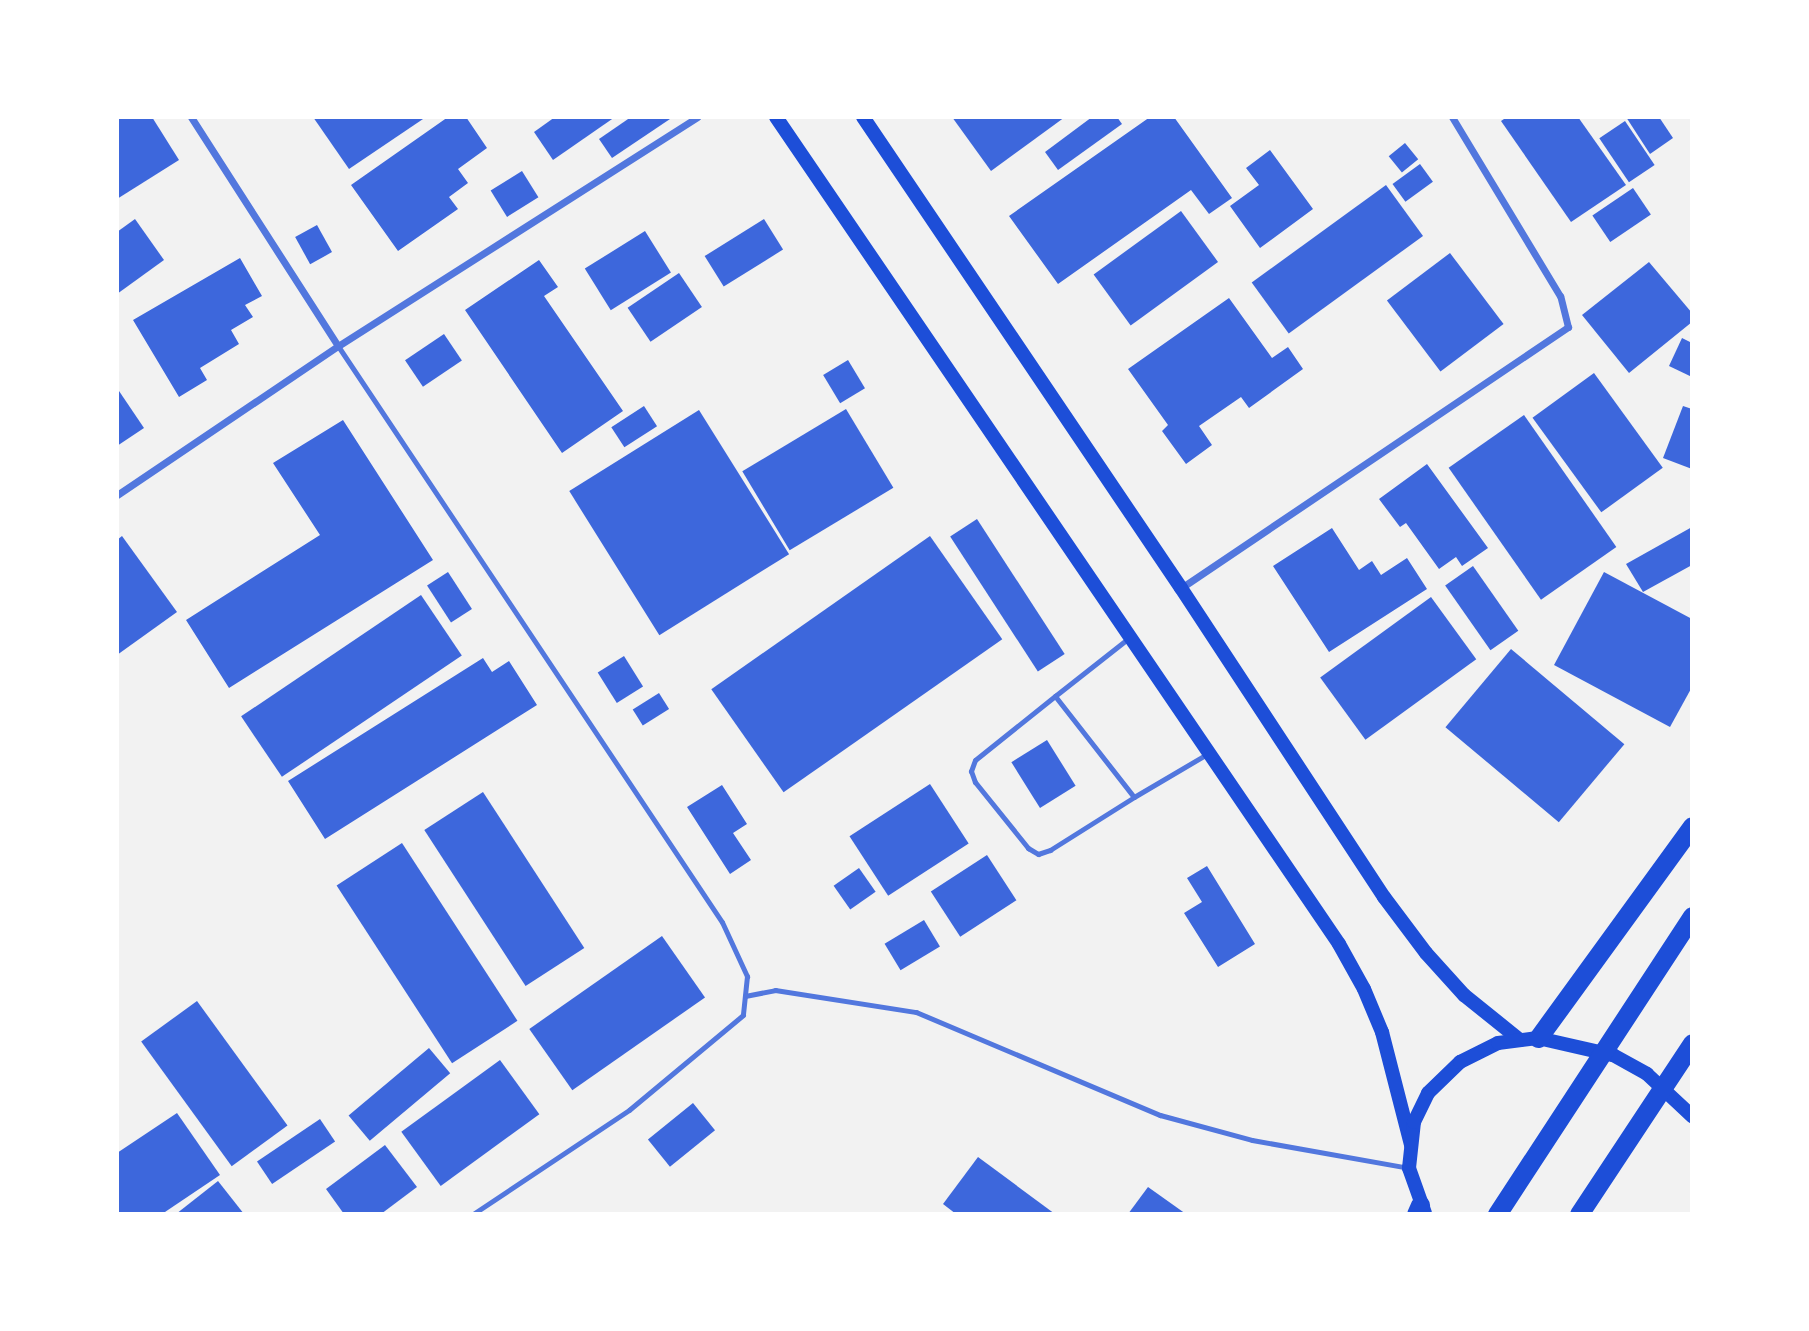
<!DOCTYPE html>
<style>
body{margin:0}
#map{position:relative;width:1809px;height:1331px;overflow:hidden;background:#f2f2f2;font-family:"Fira Sans",sans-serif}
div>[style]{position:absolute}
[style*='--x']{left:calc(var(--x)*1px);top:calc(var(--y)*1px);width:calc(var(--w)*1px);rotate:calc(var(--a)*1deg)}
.building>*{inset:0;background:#3d67dc;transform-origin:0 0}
.service>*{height:5px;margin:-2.5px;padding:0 2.5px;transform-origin:2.5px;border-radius:2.5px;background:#5277de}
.minor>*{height:7px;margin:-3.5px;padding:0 3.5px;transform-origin:3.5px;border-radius:3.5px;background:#5277de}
.secondary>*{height:14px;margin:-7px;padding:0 7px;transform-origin:7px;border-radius:7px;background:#1d4ed8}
.trunk>*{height:19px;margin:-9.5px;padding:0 9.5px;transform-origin:9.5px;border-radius:9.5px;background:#1d4ed8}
span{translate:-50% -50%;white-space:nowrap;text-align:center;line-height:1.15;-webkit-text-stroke:5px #fff;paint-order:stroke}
.frame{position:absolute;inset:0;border:119px solid #fff;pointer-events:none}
</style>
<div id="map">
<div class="building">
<i style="clip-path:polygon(117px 117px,152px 117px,179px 160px,117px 199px)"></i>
<i style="clip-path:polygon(313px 117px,426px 117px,349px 169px)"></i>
<i style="clip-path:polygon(448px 117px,466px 117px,487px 148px,458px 169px,468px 183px,449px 197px,458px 209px,398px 251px,351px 185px)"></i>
<i style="clip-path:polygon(555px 117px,615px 117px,553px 160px,534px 132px)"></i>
<i style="clip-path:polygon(631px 117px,673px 117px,612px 158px,599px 139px)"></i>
<i style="clip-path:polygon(952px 117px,1065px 117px,991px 171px)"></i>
<i style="clip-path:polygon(1092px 117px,1117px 117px,1122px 124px,1058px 170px,1045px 152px)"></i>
<i style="clip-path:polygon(1150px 117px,1174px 117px,1232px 198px,1209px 214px,1191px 190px,1058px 284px,1009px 216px)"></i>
<i style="clip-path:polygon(1507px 117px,1578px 117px,1626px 185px,1571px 222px,1501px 121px)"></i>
<i style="clip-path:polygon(1626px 117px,1659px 117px,1673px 138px,1650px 154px)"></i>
<i style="left:1625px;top:121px;width:53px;height:31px;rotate:56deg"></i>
<i style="left:1405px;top:143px;width:21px;height:21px;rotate:51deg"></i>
<i style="clip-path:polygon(1270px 150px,1313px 209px,1260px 248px,1230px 206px,1259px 185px,1246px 168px)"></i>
<i style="left:1420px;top:164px;width:22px;height:34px;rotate:54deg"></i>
<i style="left:522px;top:171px;width:31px;height:37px;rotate:58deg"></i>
<i style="left:1386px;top:185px;width:63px;height:166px;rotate:54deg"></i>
<i style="left:1633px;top:188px;width:32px;height:49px;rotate:56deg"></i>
<i style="left:1181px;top:211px;width:63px;height:108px;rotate:54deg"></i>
<i style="clip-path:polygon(135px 219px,164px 260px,117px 294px,117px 232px)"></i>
<i style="left:764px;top:219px;width:36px;height:70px;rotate:58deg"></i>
<i style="left:317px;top:225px;width:31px;height:25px;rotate:61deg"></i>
<i style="left:645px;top:231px;width:49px;height:71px;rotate:58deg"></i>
<i style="left:1450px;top:253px;width:89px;height:79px;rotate:53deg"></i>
<i style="clip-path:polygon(240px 258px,262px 296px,245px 305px,253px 317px,231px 330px,239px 344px,200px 368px,207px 380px,179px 397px,133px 320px)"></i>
<i style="clip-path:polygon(539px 260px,558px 287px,544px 296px,623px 411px,562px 453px,465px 310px)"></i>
<i style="clip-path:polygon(1649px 262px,1692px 313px,1692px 322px,1629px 373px,1582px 315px)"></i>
<i style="left:679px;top:273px;width:41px;height:62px;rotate:56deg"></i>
<i style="clip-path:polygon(1229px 298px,1272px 358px,1288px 347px,1303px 369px,1249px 408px,1241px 397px,1199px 426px,1212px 445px,1186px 464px,1162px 431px,1168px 425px,1128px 369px)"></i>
<i style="left:444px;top:334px;width:32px;height:47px;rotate:56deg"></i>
<i style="clip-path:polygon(1682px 338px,1692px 343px,1692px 377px,1669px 366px)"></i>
<i style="left:848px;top:360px;width:33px;height:29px;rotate:59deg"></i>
<i style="left:1594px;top:373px;width:117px;height:76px;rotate:54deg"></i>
<i style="clip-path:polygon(117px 388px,144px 428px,117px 446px)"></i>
<i style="left:644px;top:406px;width:24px;height:39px;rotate:57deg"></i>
<i style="clip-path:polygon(1683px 406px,1692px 409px,1692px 469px,1663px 458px)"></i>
<i style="left:846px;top:409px;width:92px;height:121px;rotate:59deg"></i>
<i style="left:699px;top:410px;width:170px;height:153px;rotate:58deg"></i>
<i style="left:1524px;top:415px;width:161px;height:92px;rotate:55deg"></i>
<i style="clip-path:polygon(343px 420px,433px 560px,229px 688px,186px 620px,320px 535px,273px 463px)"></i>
<i style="clip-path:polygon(1427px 464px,1488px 548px,1462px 566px,1456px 557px,1439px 569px,1406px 523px,1400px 527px,1379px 499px)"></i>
<i style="left:977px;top:519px;width:161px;height:32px;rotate:57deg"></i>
<i style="clip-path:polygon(1692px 527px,1692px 565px,1643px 592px,1626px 564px)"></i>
<i style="clip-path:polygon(1332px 528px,1359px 570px,1372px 561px,1381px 575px,1407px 558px,1427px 589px,1329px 652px,1273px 566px)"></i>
<i style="clip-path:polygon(122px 536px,177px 612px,117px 655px,117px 540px)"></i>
<i style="left:930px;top:536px;width:126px;height:267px;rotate:55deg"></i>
<i style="left:1473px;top:566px;width:79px;height:34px;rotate:55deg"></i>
<i style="left:448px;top:572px;width:44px;height:25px;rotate:57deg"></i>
<i style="clip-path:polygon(1604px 572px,1692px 619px,1692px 687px,1670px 727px,1554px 665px)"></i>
<i style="left:421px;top:595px;width:73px;height:217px;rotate:56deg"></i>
<i style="left:1431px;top:597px;width:77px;height:137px;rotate:54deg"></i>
<i style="left:1511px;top:649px;width:148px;height:102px;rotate:40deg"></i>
<i style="left:624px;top:656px;width:36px;height:31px;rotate:58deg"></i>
<i style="clip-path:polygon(483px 658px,492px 672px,509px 661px,537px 705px,325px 839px,288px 781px)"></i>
<i style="left:659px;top:693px;width:19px;height:31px;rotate:58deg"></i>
<i style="left:1047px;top:740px;width:54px;height:42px;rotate:58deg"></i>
<i style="left:930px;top:784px;width:71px;height:96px;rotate:57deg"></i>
<i style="clip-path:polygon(722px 785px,747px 824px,733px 833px,751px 860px,730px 874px,687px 807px)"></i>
<i style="left:483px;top:792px;width:186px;height:70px;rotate:57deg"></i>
<i style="left:402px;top:843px;width:212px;height:78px;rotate:57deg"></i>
<i style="left:987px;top:855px;width:54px;height:67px;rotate:57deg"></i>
<i style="clip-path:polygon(1207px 866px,1255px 944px,1218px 967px,1184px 913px,1202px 902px,1187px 878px)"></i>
<i style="left:859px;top:868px;width:29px;height:31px;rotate:55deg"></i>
<i style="left:924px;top:920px;width:31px;height:46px;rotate:59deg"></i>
<i style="left:662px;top:936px;width:75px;height:162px;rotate:55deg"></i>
<i style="left:197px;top:1001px;width:154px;height:69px;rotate:54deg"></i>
<i style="left:429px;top:1048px;width:33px;height:105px;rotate:50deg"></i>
<i style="left:500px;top:1060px;width:67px;height:122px;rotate:54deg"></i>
<i style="left:693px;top:1103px;width:35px;height:58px;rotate:51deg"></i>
<i style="clip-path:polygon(177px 1113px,220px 1175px,162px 1214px,117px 1214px,117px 1153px)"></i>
<i style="left:320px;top:1119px;width:27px;height:76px;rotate:56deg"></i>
<i style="clip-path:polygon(385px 1145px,417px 1187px,381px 1214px,344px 1214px,326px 1189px)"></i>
<i style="clip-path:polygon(978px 1157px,1055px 1214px,956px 1214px,943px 1204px)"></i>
<i style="clip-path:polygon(218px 1181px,244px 1214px,176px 1214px)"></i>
<i style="clip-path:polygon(1148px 1187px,1186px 1214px,1128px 1214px)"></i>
</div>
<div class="service">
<i style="--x:338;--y:346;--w:692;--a:56.31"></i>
<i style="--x:722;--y:922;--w:60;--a:65.2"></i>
<i style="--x:747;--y:976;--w:39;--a:96"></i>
<i style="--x:743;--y:1015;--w:148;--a:140.2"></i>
<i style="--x:629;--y:1110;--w:187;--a:146.3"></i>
<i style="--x:1130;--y:637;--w:95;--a:141.8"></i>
<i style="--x:1055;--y:696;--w:128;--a:52"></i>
<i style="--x:1134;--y:797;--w:85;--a:-30.5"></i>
<i style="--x:1055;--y:696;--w:102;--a:141.3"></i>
<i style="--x:975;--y:760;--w:12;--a:110"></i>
<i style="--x:971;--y:771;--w:12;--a:70"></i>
<i style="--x:975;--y:782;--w:85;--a:51.2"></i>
<i style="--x:1028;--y:848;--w:12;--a:31"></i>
<i style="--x:1038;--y:854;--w:13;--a:-18"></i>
<i style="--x:1050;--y:850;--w:99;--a:-32.2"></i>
<i style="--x:745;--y:996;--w:31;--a:-11"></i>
<i style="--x:775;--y:990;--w:143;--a:8.9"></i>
<i style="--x:916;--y:1012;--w:265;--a:22.9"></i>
<i style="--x:1160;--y:1115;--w:95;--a:15.2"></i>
<i style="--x:1252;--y:1140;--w:159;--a:10.1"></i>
</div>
<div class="minor">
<i style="--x:191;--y:117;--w:272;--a:57.3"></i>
<i style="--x:117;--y:495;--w:267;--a:-34"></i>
<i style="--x:338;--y:346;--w:426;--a:-32.5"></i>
<i style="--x:1181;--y:588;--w:467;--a:-34"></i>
<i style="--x:1568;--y:327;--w:32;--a:-104"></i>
<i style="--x:1560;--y:296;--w:209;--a:-121.1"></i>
</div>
<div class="secondary">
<i style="--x:776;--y:117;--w:1000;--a:55.75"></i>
<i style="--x:1339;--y:944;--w:51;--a:60.9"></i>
<i style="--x:1364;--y:989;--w:47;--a:67.3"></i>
<i style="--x:1382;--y:1032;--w:117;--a:75.6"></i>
<i style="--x:863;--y:117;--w:568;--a:55.97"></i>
<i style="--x:1181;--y:588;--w:370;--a:56.7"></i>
<i style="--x:1384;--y:897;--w:70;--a:53.1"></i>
<i style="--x:1426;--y:953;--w:57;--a:47.9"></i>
<i style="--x:1464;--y:995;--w:72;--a:38.8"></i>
<i style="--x:1425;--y:1213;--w:48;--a:-109.6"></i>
<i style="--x:1409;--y:1168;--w:46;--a:-83.8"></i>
<i style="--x:1414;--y:1122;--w:32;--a:-64"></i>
<i style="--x:1428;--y:1093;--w:45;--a:-44.1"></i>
<i style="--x:1460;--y:1062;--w:42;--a:-26.6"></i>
<i style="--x:1498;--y:1043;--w:40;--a:-7.1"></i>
<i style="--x:1538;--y:1038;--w:77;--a:12.8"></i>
<i style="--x:1613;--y:1055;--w:39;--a:29"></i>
<i style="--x:1647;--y:1074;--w:62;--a:43"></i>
</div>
<div class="trunk">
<i style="--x:1538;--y:1038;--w:262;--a:-54"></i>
<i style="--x:1416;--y:1214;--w:10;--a:-66"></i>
<i style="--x:1497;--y:1214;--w:356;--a:-56.8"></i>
<i style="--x:1579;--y:1214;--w:205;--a:-56.5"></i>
</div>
<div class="frame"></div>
</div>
